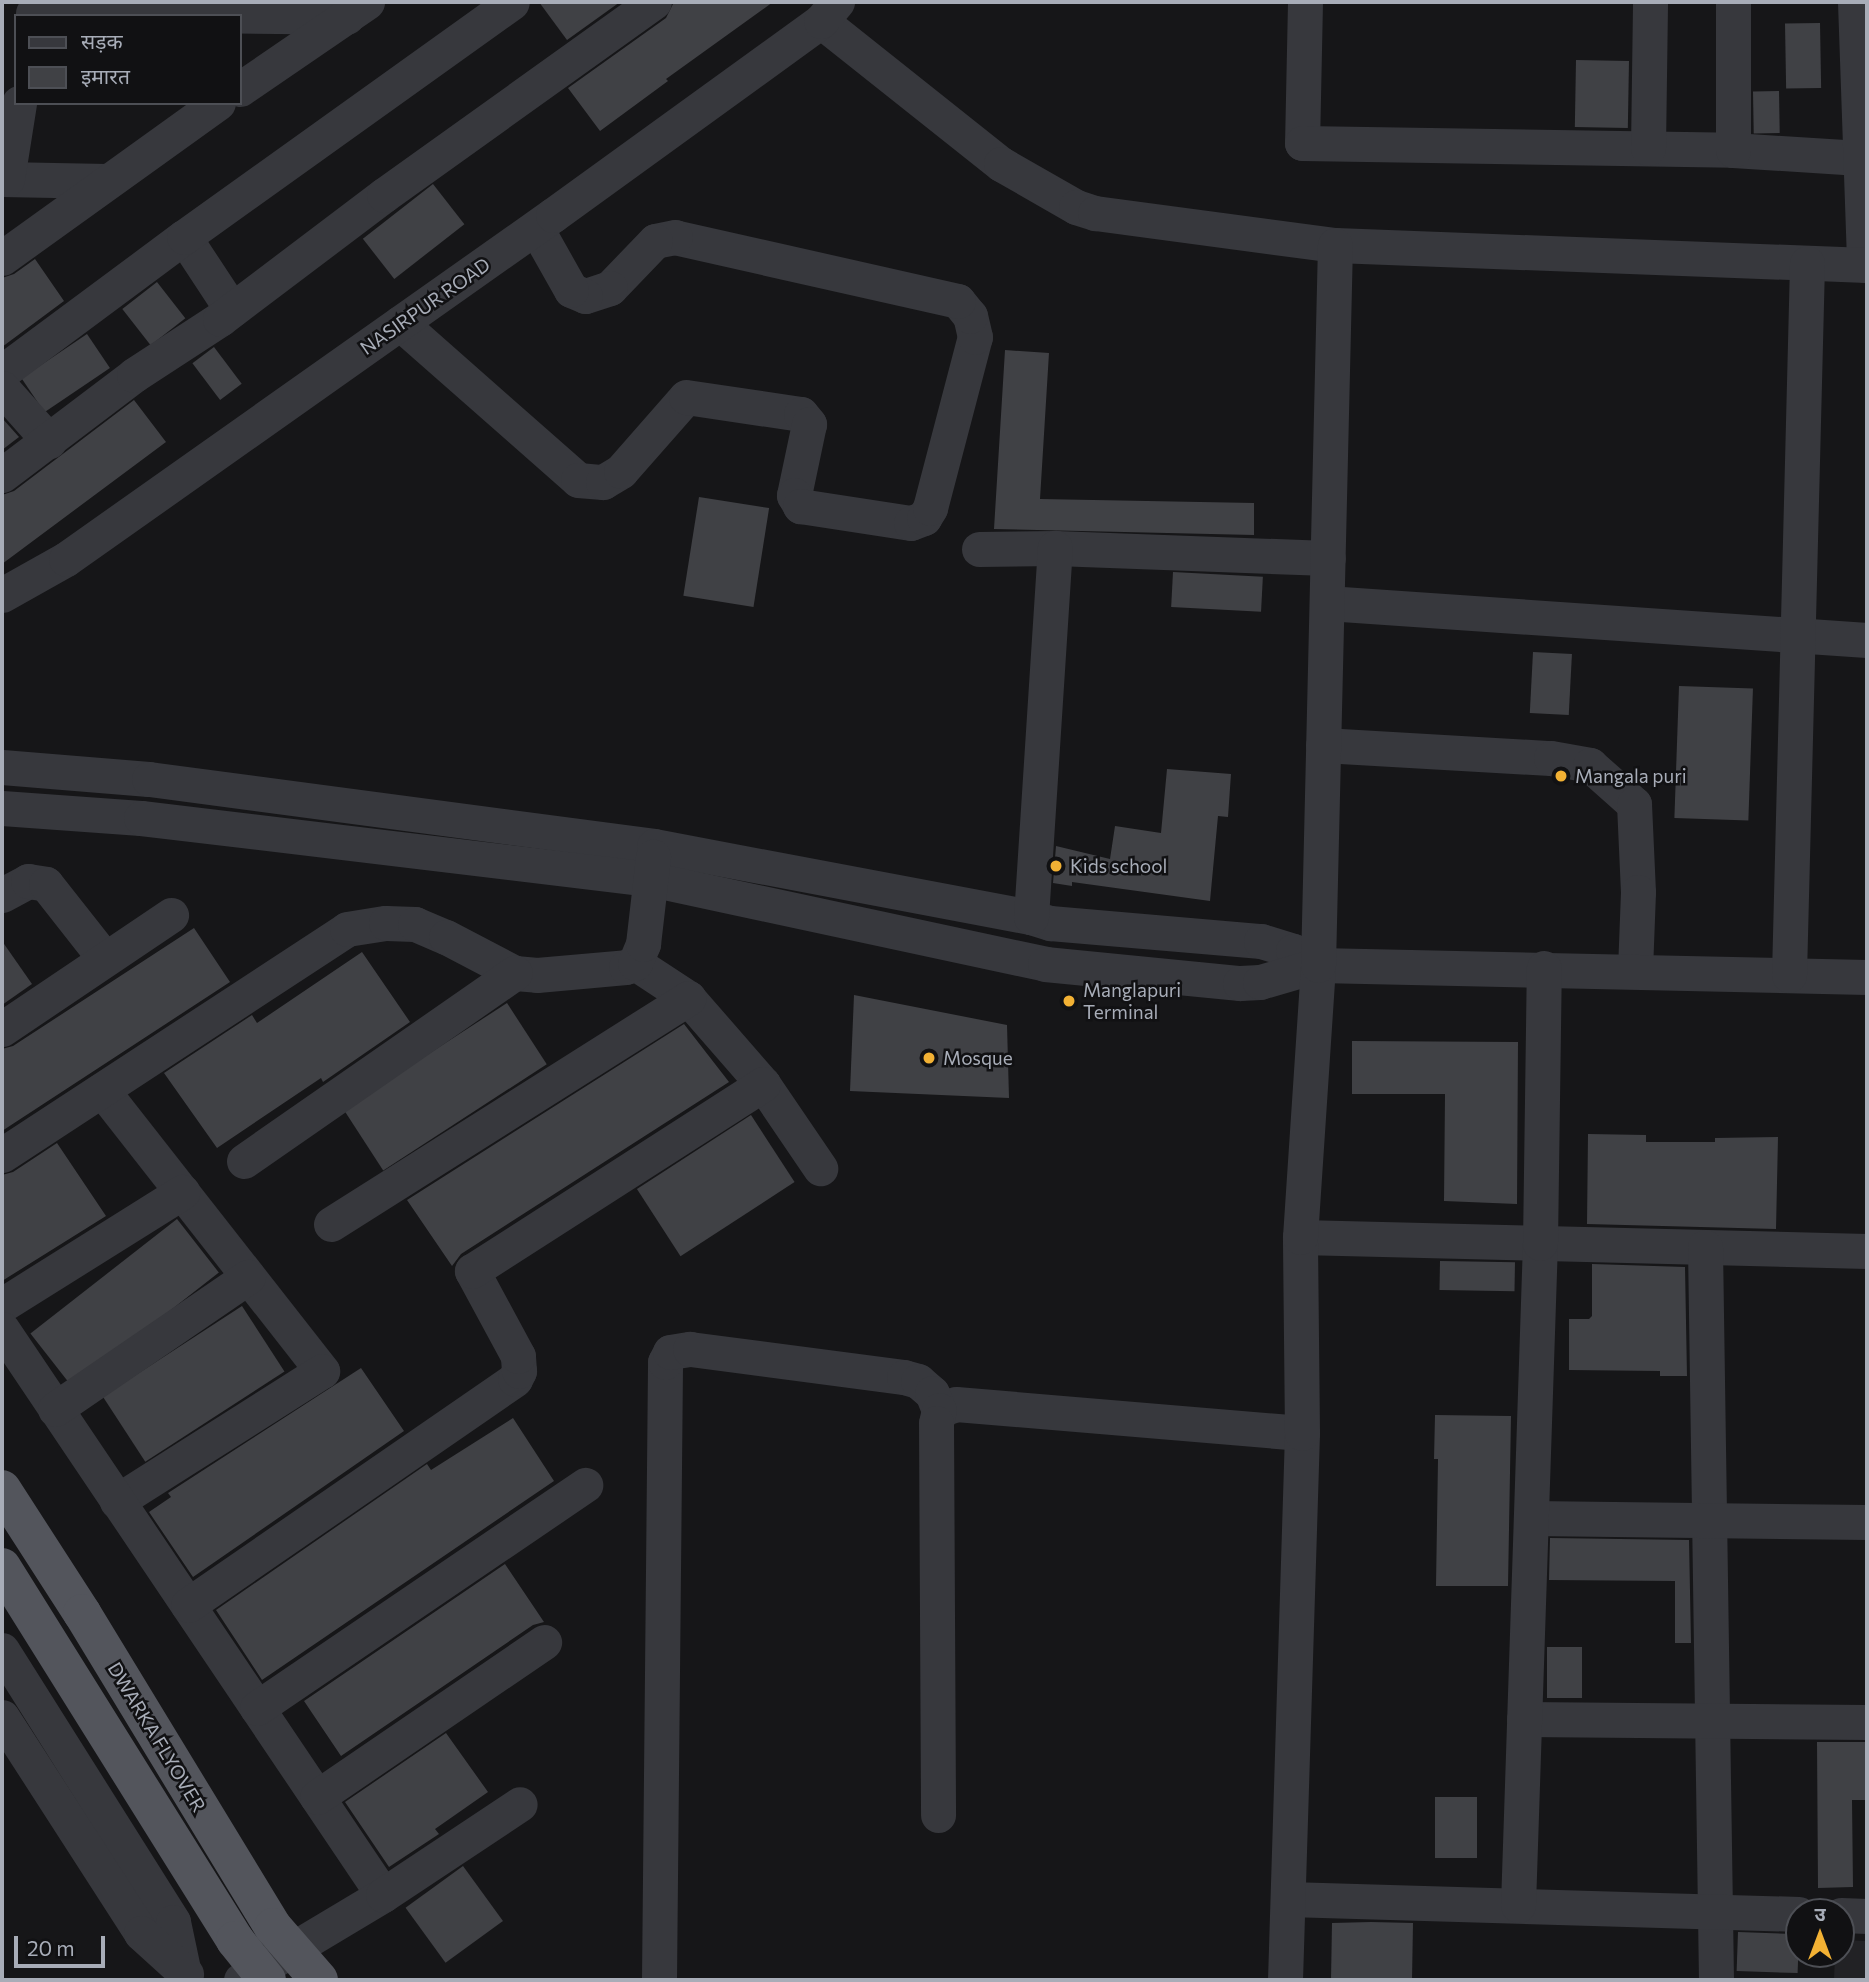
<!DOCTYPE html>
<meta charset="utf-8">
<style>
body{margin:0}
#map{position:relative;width:1869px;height:1982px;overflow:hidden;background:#161618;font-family:Commissioner,"Noto Sans Devanagari",sans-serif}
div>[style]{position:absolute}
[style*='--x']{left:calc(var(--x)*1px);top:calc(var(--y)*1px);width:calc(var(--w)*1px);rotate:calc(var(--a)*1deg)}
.built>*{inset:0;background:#222225}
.building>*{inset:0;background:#404145;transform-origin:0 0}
.minor>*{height:35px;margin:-17.5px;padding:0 17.5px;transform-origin:17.5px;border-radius:17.5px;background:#37383d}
.major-bridge>*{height:38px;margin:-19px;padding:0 19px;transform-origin:19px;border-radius:19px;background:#53555c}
.dots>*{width:19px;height:19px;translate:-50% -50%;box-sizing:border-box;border:4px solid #111113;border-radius:50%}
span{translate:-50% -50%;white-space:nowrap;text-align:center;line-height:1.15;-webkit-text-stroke:5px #111113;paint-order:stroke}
.street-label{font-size:19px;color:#a8adb8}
.poi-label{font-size:19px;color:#a8adb8}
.left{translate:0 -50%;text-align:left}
.frame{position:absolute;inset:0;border:4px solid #a8adb8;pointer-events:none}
.legend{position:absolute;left:14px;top:14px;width:228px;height:91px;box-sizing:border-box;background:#111113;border:2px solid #4d4f55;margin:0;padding:9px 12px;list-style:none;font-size:21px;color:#a8adb8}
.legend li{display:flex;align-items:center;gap:14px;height:35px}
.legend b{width:35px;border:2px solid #4d4f55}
.north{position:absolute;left:1785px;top:1898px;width:70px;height:70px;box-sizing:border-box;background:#111113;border:2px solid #4d4f55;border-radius:50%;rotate:0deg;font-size:19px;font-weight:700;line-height:28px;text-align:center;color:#a8adb8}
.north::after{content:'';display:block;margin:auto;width:24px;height:32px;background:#f2b134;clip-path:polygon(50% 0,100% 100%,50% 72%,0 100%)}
.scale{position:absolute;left:14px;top:1936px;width:91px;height:32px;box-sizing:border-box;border:4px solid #a8adb8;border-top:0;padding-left:9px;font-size:21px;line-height:24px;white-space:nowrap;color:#a8adb8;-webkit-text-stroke:5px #111113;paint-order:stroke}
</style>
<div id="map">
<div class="built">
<i style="clip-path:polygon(1841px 1940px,1867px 1941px,1867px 1980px,1834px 1980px,1835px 1954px,1841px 1954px)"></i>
</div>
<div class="building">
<i style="clip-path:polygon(539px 2px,620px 2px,567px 40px)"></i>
<i style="clip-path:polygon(674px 2px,773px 2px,666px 79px,668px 81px,600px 131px,568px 88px,666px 18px)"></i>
<i style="left:1820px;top:23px;width:65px;height:35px;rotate:89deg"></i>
<i style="left:1576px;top:60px;width:53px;height:67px;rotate:1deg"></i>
<i style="left:1779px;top:91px;width:42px;height:26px;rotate:89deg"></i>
<i style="left:433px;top:184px;width:51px;height:89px;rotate:52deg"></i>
<i style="clip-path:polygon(35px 259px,64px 301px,2px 347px,2px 278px,14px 274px)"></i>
<i style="left:157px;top:282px;width:46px;height:44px;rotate:52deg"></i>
<i style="left:87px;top:334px;width:41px;height:79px;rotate:56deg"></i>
<i style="left:214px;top:347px;width:46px;height:27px;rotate:53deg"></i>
<i style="clip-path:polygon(1005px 350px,1049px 353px,1040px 499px,1254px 503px,1254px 535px,994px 529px)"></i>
<i style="clip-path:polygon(134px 400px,166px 442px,2px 564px,2px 495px,14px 491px)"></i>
<i style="clip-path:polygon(2px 418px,19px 437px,2px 450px)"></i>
<i style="left:699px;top:497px;width:71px;height:100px;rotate:9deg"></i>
<i style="left:1173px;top:572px;width:90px;height:35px;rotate:3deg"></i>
<i style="left:1533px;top:652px;width:39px;height:61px;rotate:3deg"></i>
<i style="left:1679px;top:686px;width:74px;height:132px;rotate:2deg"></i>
<i style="clip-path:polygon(1167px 769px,1231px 774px,1228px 817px,1218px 816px,1210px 901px,1072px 882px,1072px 886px,1053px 883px,1056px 846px,1110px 859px,1115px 826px,1161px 833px)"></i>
<i style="clip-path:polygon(194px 928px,230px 982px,2px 1131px,2px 1049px,13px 1046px)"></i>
<i style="clip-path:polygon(2px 941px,32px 984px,2px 1005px)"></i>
<i style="clip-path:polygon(362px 952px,410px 1022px,323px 1082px,321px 1078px,217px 1148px,164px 1073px,252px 1015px,257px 1023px)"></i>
<i style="clip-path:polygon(854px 995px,1007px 1025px,1009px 1098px,850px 1091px)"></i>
<i style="left:507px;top:1003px;width:73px;height:195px;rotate:57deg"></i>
<i style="clip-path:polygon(684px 1024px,729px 1082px,461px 1254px,452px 1266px,407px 1200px)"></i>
<i style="clip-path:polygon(1352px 1041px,1518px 1042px,1517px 1204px,1444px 1201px,1445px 1094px,1352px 1094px)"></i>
<i style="left:751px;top:1115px;width:80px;height:136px;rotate:57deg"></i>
<i style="clip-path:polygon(1588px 1134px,1646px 1135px,1646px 1142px,1715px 1142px,1715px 1138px,1778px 1137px,1776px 1229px,1587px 1224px)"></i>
<i style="clip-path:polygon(57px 1143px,106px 1216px,2px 1281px,2px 1175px,13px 1172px)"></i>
<i style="left:177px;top:1219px;width:68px;height:186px;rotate:52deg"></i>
<i style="left:1440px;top:1261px;width:75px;height:29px;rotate:1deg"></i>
<i style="clip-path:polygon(1592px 1264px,1685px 1267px,1687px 1376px,1660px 1376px,1660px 1371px,1569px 1370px,1569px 1319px,1589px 1319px,1592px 1316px)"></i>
<i style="left:242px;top:1306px;width:78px;height:166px;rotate:57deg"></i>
<i style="clip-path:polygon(361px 1368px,404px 1431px,193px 1577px,149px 1512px,171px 1497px,168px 1493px)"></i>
<i style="clip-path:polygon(1435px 1415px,1511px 1416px,1508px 1586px,1436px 1586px,1438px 1459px,1434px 1459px)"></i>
<i style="clip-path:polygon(513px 1418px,554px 1481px,262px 1680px,216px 1610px,427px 1464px,431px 1470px)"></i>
<i style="clip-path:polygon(1550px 1538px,1689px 1540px,1691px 1643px,1675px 1643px,1675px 1581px,1549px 1580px)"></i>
<i style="clip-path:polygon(505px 1564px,544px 1622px,533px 1625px,341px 1756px,304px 1701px)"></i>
<i style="left:1547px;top:1647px;width:35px;height:51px"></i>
<i style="clip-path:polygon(446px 1733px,488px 1792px,435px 1829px,439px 1834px,389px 1867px,345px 1802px)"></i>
<i style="clip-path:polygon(1817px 1742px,1867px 1742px,1867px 1800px,1852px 1800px,1853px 1887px,1818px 1888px)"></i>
<i style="left:1435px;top:1797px;width:42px;height:61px"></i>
<i style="left:463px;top:1866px;width:68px;height:71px;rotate:54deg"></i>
<i style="clip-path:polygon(1371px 1922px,1413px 1923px,1412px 1980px,1331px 1980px,1332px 1923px)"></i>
<i style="left:1738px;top:1932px;width:61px;height:39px;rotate:2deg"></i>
</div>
<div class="minor">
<i style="--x:1305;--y:2;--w:141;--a:91.2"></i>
<i style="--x:1302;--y:143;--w:431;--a:0.9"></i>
<i style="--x:1733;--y:150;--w:127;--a:3.6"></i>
<i style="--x:1855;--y:2;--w:263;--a:88"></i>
<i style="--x:33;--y:13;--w:314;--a:0.7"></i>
<i style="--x:821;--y:21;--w:230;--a:38.5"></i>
<i style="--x:1001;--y:164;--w:86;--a:29.8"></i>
<i style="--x:1076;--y:207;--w:20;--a:18"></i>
<i style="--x:1095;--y:213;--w:242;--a:7.6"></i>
<i style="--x:1335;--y:245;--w:532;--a:2.15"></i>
<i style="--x:240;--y:89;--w:154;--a:-34.4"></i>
<i style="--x:1648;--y:148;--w:146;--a:-89.2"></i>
<i style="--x:1733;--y:150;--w:148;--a:-90"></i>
<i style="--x:2;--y:179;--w:105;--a:1.1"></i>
<i style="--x:7;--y:179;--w:77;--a:-81"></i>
<i style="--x:184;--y:237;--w:87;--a:56.7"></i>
<i style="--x:2;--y:258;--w:266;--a:-35.7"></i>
<i style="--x:400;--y:323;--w:237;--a:41.4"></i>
<i style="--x:578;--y:480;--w:25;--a:5"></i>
<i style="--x:603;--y:482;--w:21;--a:-31"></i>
<i style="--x:621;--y:471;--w:98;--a:-48.7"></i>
<i style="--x:686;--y:397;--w:116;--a:8.4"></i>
<i style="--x:801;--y:414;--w:13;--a:51"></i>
<i style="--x:809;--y:424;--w:73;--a:101.9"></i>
<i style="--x:794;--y:495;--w:13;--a:61"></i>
<i style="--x:800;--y:506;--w:112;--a:8.7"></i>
<i style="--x:911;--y:523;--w:14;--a:-21"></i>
<i style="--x:924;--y:518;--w:12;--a:-59"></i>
<i style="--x:930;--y:508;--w:177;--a:-75.3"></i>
<i style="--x:975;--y:337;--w:22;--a:-103"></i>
<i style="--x:970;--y:316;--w:19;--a:-129"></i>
<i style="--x:958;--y:301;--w:290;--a:-167.3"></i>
<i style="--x:675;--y:237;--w:20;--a:169"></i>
<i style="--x:655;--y:241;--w:65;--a:133.8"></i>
<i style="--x:610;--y:288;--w:26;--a:162"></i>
<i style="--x:585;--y:296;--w:15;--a:-157"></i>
<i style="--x:571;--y:290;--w:71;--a:-119.4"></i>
<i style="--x:2;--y:372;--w:227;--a:-36.6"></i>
<i style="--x:184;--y:237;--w:403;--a:-35.6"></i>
<i style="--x:2;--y:388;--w:71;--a:48.4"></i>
<i style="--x:2;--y:475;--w:166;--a:-37.1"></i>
<i style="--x:134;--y:375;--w:103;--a:-33.1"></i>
<i style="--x:220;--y:319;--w:206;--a:-37.1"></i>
<i style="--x:384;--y:195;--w:332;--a:-35.6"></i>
<i style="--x:979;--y:549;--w:76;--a:-0.8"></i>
<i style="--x:1055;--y:548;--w:273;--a:2.1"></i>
<i style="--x:2;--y:595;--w:73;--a:-29.4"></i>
<i style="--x:66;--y:559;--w:596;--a:-35.24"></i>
<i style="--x:553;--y:215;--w:331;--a:-35.9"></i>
<i style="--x:821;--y:21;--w:25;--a:-50"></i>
<i style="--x:1327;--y:603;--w:541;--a:3.92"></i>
<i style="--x:1323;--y:745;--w:228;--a:3.3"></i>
<i style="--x:1551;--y:758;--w:40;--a:10"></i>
<i style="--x:1590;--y:765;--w:59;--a:41.6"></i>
<i style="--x:1634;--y:804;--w:88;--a:87.4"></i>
<i style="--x:1638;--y:892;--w:79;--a:92.2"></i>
<i style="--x:2;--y:767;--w:147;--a:4.7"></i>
<i style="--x:149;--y:779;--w:509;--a:7.56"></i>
<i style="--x:654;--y:846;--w:384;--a:10.7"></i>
<i style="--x:1031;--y:917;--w:20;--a:18"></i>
<i style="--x:1050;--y:923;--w:212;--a:4.9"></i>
<i style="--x:1261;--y:941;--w:34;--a:17"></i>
<i style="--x:1293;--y:951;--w:29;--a:29"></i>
<i style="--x:2;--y:808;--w:139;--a:4.1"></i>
<i style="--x:141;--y:818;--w:513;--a:6.83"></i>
<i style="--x:650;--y:879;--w:404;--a:12.1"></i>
<i style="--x:1045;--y:964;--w:196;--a:5.6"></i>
<i style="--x:1240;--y:983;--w:20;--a:-3"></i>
<i style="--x:1260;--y:982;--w:60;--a:-16.3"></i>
<i style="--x:1318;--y:965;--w:549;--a:1.25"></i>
<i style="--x:2;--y:895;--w:30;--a:-28"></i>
<i style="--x:28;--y:881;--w:18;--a:9"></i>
<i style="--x:46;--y:884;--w:95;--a:51.8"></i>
<i style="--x:1031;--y:917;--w:370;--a:-86.3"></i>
<i style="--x:635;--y:963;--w:64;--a:33.4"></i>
<i style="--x:688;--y:998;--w:114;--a:48.9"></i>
<i style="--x:763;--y:1084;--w:102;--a:55.8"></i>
<i style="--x:1789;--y:975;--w:712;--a:-88.55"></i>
<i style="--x:2;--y:1029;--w:204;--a:-34"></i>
<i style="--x:102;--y:1090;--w:357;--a:51.9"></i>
<i style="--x:322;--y:1371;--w:243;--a:147.6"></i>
<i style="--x:2;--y:1155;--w:412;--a:-33.2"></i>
<i style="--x:347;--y:929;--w:39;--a:-9"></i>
<i style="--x:386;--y:923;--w:29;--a:2"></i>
<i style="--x:415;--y:924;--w:34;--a:23"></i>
<i style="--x:446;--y:937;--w:78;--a:27.6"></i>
<i style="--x:515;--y:973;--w:22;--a:5"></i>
<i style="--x:537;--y:975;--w:89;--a:-5.1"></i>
<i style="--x:626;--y:967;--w:10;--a:-24"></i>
<i style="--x:635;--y:963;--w:21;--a:-67"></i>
<i style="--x:643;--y:944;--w:88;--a:-83.4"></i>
<i style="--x:244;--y:1161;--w:330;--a:-34.8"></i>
<i style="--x:331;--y:1224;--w:423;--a:-32.3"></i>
<i style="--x:1300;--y:1237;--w:567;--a:1.41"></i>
<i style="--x:1705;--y:1247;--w:733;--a:89.14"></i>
<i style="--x:2;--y:1305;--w:213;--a:-32.1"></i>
<i style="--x:2;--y:1329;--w:682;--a:56.05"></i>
<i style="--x:55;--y:1409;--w:234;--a:-34.4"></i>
<i style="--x:939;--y:1410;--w:18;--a:-19"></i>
<i style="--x:956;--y:1404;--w:347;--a:4.8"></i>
<i style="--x:1531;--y:1518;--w:336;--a:0.7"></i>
<i style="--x:188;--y:1605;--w:397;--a:-34.6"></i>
<i style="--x:515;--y:1379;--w:9;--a:-63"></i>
<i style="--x:519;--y:1371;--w:15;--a:-94"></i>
<i style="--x:518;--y:1356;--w:97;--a:-118.4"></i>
<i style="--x:472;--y:1271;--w:346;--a:-32.7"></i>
<i style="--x:2;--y:1650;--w:321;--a:57.8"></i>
<i style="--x:173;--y:1922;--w:48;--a:78"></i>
<i style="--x:257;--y:1708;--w:397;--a:-34.2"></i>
<i style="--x:2;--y:1717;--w:257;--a:57.2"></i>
<i style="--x:141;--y:1933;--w:61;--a:42.3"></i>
<i style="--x:1524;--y:1719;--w:343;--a:0.5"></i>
<i style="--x:317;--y:1797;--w:275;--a:-34.3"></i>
<i style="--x:1288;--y:1899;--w:511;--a:1.68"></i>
<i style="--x:1518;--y:1905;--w:662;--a:-88.1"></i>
<i style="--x:1540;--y:1243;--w:275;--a:-89.2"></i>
<i style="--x:1841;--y:1915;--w:26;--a:2"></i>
<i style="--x:241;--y:1980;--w:165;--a:-30.9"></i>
<i style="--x:383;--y:1895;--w:164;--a:-33.6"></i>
<i style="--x:659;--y:1980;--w:618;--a:-89.44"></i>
<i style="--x:665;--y:1362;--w:11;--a:-63"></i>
<i style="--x:670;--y:1352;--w:20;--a:-9"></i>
<i style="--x:690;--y:1349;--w:216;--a:7.5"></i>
<i style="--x:904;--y:1377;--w:15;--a:16"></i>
<i style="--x:918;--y:1381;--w:18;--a:41"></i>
<i style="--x:932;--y:1393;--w:18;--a:68"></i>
<i style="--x:939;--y:1410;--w:13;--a:103"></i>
<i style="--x:936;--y:1423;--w:392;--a:89.7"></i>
<i style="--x:1285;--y:1980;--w:547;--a:-88.22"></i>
<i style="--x:1302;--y:1433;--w:196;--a:-90.6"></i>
<i style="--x:1300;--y:1237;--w:273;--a:-86.2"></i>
<i style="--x:1318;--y:965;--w:720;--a:-88.65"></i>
</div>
<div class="major-bridge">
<i style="--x:2;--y:1489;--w:148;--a:57.2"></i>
<i style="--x:82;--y:1613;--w:368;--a:58.7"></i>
<i style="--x:273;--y:1927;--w:70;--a:49"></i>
<i style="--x:2;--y:1567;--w:440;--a:58"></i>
<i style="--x:235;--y:1940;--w:51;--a:51.3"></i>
</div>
<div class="dots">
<i style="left:1561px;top:776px;background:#f2b134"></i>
<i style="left:1056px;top:866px;background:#f2b134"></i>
<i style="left:1069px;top:1001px;background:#f2b134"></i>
<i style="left:929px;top:1058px;background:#f2b134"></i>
</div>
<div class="street-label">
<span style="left:425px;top:306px;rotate:-35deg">NASIRPUR ROAD</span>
<span style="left:157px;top:1737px;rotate:59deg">DWARKA FLYOVER</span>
</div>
<div class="poi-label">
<span class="left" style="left:1575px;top:776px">Mangala puri</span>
<span class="left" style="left:1070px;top:866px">Kids school</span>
<span class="left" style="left:1083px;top:1001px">Manglapuri<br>Terminal</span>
<span class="left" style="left:943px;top:1058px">Mosque</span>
</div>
<div class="frame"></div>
<ul class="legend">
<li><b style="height:9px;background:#37383d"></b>सड़क</li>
<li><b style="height:19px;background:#404145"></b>इमारत</li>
</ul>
<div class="north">उ</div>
<div class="scale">20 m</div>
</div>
